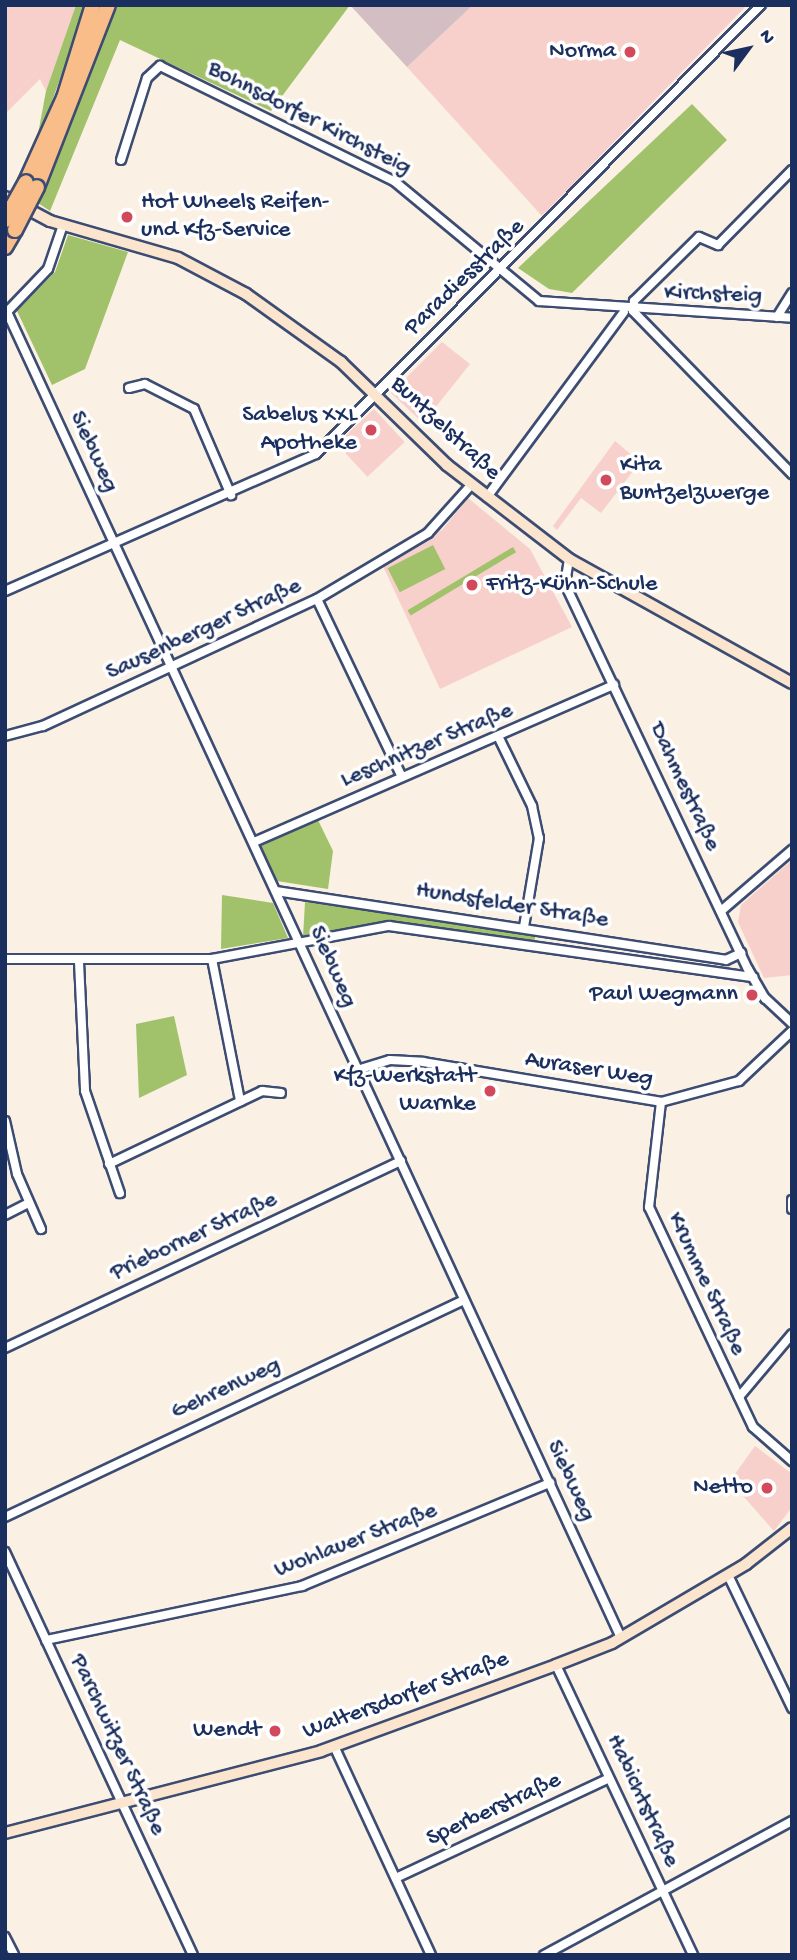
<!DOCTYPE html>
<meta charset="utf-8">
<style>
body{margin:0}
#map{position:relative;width:797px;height:1960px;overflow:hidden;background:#faf0e3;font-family:"Gochi Hand",sans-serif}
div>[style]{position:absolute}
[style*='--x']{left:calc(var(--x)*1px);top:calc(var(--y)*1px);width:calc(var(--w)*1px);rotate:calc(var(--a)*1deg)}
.built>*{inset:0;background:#f7d0cc;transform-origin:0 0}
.industrial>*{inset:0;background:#d2bec3}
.green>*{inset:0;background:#a1c26a;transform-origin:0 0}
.roads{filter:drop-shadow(2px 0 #3c4c72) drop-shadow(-2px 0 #3c4c72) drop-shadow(0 2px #3c4c72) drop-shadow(0 -2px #3c4c72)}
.street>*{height:8px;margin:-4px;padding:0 4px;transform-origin:4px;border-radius:4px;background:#fff}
.secondary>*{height:10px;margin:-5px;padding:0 5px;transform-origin:5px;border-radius:5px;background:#fce5cf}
.highway>*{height:14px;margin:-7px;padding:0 7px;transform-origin:7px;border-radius:7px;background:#f8bd88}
.bridges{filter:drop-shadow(2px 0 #3c4c72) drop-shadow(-2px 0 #3c4c72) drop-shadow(0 2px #3c4c72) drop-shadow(0 -2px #3c4c72)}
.highway-bridge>*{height:14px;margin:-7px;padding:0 7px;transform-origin:7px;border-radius:7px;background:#f8bd88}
.dots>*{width:19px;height:19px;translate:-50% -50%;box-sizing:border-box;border:4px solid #fff;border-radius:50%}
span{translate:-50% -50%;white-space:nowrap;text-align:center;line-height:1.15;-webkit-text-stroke:7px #fff;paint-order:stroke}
.poi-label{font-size:24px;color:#1b2f5e}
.right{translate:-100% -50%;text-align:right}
.left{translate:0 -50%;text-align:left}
.street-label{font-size:24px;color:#1b2f5e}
.frame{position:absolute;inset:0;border:7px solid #1b2f5e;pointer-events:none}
.north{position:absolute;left:713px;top:14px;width:70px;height:70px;-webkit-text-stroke:5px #fff;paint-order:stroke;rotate:57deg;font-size:19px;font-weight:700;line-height:28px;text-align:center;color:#1b2f5e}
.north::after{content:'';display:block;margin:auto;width:24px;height:32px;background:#1b2f5e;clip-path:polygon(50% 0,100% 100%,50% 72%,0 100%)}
</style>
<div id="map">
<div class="built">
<i style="clip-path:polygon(5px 5px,76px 5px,46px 91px,40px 79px,5px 114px)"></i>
<i style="clip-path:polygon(473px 5px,747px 5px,542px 216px,407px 67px)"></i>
<i style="clip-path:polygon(442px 342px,470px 364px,423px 423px,391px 393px)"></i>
<i style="left:374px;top:409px;width:45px;height:51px;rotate:47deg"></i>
<i style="clip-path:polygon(615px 441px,640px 462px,601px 513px,581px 498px,557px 530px,553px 526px)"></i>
<i style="clip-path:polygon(468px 498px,530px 549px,572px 627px,440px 689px,382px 564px,442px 530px)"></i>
<i style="clip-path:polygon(792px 860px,792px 975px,764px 978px,738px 922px,741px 905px)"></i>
<i style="clip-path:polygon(755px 1446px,792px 1474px,792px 1507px,774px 1531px,730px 1481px)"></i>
</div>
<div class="industrial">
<i style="clip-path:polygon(350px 5px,473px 5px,407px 67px)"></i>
</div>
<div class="green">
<i style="clip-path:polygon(76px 5px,87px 5px,36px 145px,46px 91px)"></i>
<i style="clip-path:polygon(117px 5px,350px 5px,271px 111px,120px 40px,50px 211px,38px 203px)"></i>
<i style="clip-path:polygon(692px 104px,727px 140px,572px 293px,549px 289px,518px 268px)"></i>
<i style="clip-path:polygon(68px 235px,128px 252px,85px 369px,52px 385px,17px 311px,55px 272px)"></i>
<i style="left:433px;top:545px;width:27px;height:51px;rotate:63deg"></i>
<i style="left:513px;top:547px;width:6px;height:123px;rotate:59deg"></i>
<i style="clip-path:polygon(318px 820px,333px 851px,328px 889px,277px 881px,261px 846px)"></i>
<i style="clip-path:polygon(222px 895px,273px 903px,288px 938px,221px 949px)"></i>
<i style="clip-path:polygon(305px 902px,420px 917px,536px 933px,534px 944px,403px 922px,303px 937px)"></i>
<i style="clip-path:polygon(174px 1016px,187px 1075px,139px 1098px,136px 1024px)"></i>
</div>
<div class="roads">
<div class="street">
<i style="--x:121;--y:160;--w:86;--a:-72.4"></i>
<i style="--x:147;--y:78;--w:18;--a:-43"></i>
<i style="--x:160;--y:66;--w:261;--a:26.2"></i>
<i style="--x:394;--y:181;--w:188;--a:39.6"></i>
<i style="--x:539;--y:301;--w:254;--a:3.8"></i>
<i style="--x:633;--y:311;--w:10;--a:-84"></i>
<i style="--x:634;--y:301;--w:91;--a:-44.6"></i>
<i style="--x:699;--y:237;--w:21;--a:23"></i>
<i style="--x:718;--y:245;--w:105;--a:-45.4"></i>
<i style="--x:633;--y:311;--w:228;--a:45.7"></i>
<i style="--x:7;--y:312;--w:1461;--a:65.15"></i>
<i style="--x:5;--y:314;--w:62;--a:-46.3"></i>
<i style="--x:48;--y:269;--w:46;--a:-71.2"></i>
<i style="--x:777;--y:317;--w:28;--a:-58"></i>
<i style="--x:129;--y:388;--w:16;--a:-14"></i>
<i style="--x:145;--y:384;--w:55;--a:27"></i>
<i style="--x:194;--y:409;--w:94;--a:66.7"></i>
<i style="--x:487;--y:497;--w:230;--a:-53.5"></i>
<i style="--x:569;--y:559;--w:25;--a:99"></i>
<i style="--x:565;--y:584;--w:426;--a:64.6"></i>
<i style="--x:748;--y:969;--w:34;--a:60"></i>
<i style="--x:765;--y:998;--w:37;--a:43"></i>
<i style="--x:5;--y:591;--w:340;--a:-23.8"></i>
<i style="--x:316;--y:454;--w:632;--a:-45.26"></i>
<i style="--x:317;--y:599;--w:195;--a:64.5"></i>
<i style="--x:5;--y:736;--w:39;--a:-15"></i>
<i style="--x:43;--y:726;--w:302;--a:-24.9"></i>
<i style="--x:317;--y:599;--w:129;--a:-30.7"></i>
<i style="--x:428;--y:533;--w:64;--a:-48.1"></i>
<i style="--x:499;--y:738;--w:76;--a:64.1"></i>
<i style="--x:532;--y:806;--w:33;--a:78"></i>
<i style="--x:539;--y:838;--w:90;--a:99.6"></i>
<i style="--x:254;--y:842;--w:393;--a:-23.6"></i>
<i style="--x:276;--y:891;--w:455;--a:8.7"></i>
<i style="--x:726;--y:960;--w:17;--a:-25"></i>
<i style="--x:721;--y:911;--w:94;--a:-40.7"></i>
<i style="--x:5;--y:959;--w:207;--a:0"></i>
<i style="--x:212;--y:959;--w:180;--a:-10.6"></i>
<i style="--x:389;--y:926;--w:368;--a:8"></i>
<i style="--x:212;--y:959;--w:145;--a:78.8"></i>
<i style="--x:79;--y:962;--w:129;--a:87.3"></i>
<i style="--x:85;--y:1091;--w:108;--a:71.1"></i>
<i style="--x:357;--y:1070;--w:34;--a:-17"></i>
<i style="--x:390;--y:1060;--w:33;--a:3"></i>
<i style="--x:423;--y:1062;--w:241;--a:9.5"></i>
<i style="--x:661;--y:1102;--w:81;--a:-15.1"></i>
<i style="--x:739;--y:1081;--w:73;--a:-43.3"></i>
<i style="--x:661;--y:1102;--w:106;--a:96.5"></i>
<i style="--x:649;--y:1207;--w:243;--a:64.7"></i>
<i style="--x:753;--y:1427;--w:52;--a:41.1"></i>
<i style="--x:5;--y:1121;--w:54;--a:77.2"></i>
<i style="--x:17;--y:1174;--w:60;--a:66.4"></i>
<i style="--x:109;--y:1164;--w:170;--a:-25.5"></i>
<i style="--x:262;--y:1091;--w:19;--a:6"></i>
<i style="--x:792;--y:1200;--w:9;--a:90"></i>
<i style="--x:5;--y:1215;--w:27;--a:-27"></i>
<i style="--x:5;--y:1348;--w:438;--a:-25.3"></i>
<i style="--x:739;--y:1397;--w:82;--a:-49.9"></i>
<i style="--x:5;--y:1517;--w:508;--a:-25.3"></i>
<i style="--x:5;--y:1552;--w:445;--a:65"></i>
<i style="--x:728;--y:1575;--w:148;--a:64.3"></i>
<i style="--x:46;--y:1640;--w:262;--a:-11.9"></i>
<i style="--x:302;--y:1586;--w:269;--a:-22.6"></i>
<i style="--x:556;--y:1665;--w:321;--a:64.7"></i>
<i style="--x:334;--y:1746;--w:230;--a:65.1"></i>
<i style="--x:396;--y:1878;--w:235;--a:-25.1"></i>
<i style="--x:5;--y:1937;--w:20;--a:63"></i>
<i style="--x:544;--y:1955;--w:282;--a:-28.4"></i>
</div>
<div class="secondary">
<i style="--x:5;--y:197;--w:51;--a:28.1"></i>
<i style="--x:50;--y:221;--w:133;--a:16.1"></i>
<i style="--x:178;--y:258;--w:77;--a:27.9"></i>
<i style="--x:246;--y:294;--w:117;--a:35.6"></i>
<i style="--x:341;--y:362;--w:148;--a:44.2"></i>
<i style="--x:447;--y:465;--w:154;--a:37.6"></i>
<i style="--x:569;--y:559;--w:255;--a:29.1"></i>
<i style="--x:5;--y:1833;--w:326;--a:-14.5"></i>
<i style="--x:321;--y:1751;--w:250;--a:-20.1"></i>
<i style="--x:556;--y:1665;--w:60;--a:-21.4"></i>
<i style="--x:612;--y:1643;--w:156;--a:-30.5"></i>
<i style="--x:746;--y:1564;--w:58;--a:-38"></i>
</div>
<div class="highway">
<i style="--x:26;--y:182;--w:92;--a:-65.7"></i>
<i style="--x:64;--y:98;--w:97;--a:-72.7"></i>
<i style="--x:37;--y:187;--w:195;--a:-68.7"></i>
<i style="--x:5;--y:247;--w:20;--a:-60"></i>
</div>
</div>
<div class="bridges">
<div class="highway-bridge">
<i style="--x:5;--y:220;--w:43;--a:-61.1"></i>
<i style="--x:15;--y:230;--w:48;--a:-62.9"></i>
</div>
</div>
<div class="dots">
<i style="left:630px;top:52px;background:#d1495b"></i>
<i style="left:127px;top:217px;background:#d1495b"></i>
<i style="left:371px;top:430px;background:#d1495b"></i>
<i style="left:606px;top:480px;background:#d1495b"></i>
<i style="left:472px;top:585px;background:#d1495b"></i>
<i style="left:752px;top:995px;background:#d1495b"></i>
<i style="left:490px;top:1091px;background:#d1495b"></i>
<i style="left:767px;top:1488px;background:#d1495b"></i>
<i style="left:275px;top:1731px;background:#d1495b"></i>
</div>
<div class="poi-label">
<span class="right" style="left:616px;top:52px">Norma</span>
<span class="left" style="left:141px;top:217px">Hot Wheels Reifen-<br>und Kfz-Service</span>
<span class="right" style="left:357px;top:430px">Sabelus XXL<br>Apotheke</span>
<span class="left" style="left:620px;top:480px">Kita<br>Buntzelzwerge</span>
<span class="left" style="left:486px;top:585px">Fritz-Kühn-Schule</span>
<span class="right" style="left:738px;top:995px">Paul Wegmann</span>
<span class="right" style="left:476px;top:1091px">Kfz-Werkstatt<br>Warnke</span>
<span class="right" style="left:753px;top:1488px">Netto</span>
<span class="right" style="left:261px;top:1731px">Wendt</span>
</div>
<div class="street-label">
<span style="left:309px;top:119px;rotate:27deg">Bohnsdorfer Kirchsteig</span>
<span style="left:465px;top:278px;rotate:-44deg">Paradiesstraße</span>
<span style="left:713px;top:295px;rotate:2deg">Kirchsteig</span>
<span style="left:445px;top:429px;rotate:43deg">Buntzelstraße</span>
<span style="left:93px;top:452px;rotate:65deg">Siebweg</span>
<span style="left:204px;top:630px;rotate:-25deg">Sausenberger Straße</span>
<span style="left:427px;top:746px;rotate:-23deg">Leschnitzer Straße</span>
<span style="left:684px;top:787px;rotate:65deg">Dahmestraße</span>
<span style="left:512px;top:906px;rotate:9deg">Hundsfelder Straße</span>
<span style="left:332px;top:967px;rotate:66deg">Siebweg</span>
<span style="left:589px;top:1070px;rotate:9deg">Auraser Weg</span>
<span style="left:194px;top:1237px;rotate:-25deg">Prieborner Straße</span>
<span style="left:706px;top:1284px;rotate:65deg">Krumme Straße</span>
<span style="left:226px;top:1389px;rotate:-25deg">Gehrenweg</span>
<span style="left:570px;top:1481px;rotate:65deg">Siebweg</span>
<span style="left:356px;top:1541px;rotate:-21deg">Wohlauer Straße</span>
<span style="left:406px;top:1696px;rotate:-20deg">Waltersdorfer Straße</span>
<span style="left:117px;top:1745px;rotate:65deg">Parchwitzer Straße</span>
<span style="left:642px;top:1801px;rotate:65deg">Habichtstraße</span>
<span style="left:494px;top:1810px;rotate:-25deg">Sperberstraße</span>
</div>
<div class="frame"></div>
<div class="north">N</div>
</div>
